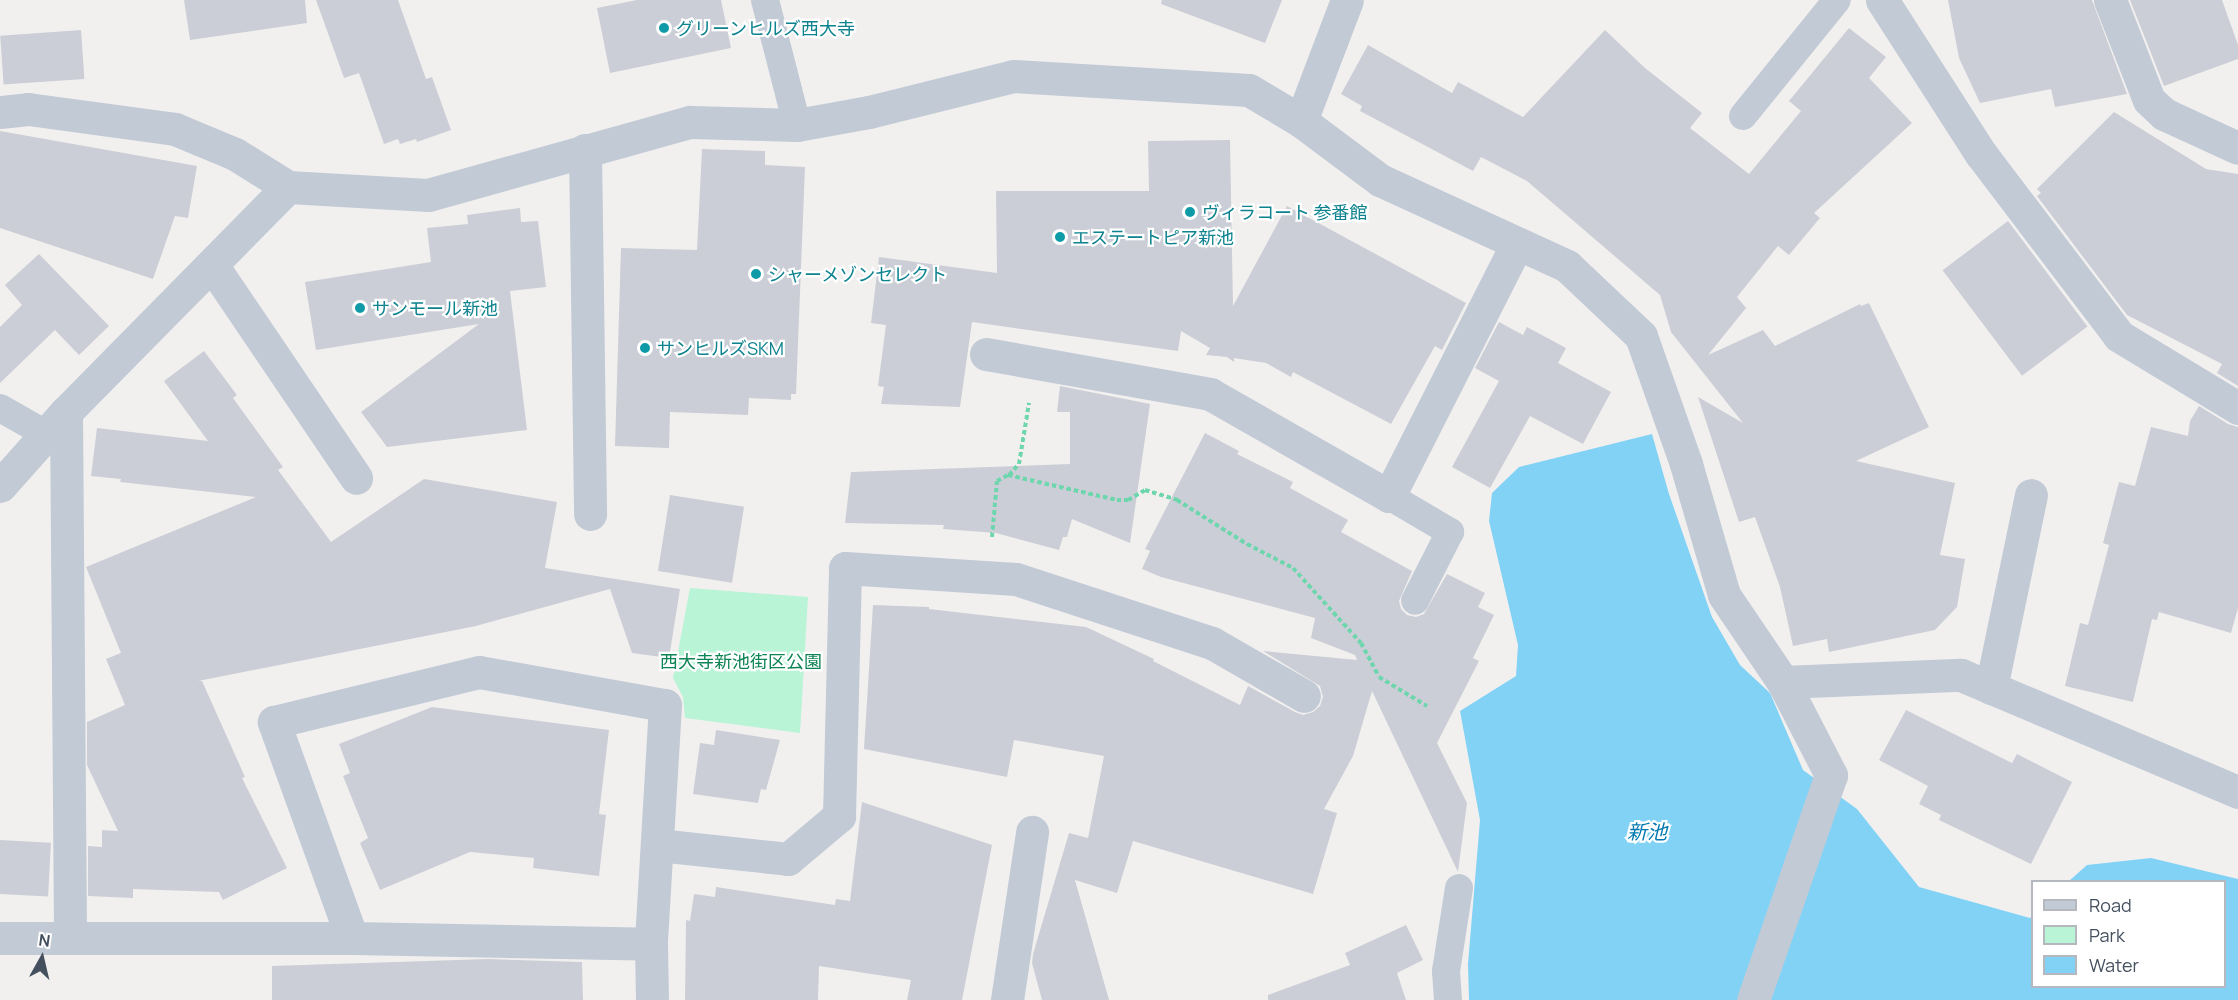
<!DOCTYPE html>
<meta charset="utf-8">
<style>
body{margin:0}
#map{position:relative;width:2238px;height:1000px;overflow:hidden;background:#f2f0ef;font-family:Manrope,"Noto Sans JP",sans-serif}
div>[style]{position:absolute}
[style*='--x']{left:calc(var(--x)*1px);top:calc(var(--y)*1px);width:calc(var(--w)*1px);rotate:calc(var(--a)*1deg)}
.green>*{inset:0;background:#b9f4d6}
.water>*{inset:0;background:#82d2f6}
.building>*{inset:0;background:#cbced6;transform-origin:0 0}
.path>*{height:4px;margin-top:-2px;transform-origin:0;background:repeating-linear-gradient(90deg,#6ed6ad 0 4.5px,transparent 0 7.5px)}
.lane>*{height:28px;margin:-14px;padding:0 14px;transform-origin:14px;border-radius:14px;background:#c2cad6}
.street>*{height:33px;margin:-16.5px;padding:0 16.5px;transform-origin:16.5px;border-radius:16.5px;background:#c2cad6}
.dots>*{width:16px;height:16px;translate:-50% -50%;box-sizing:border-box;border:3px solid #fff;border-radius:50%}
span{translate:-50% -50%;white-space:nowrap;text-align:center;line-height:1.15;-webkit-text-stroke:4.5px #fff;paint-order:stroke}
.culture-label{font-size:18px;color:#0d838f}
.left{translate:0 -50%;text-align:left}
.park-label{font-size:18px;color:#0d8454}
.water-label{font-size:20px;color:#0179b0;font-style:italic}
.legend{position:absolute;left:2031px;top:880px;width:195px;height:108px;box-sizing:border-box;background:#fff;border:2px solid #b5b9bf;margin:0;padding:8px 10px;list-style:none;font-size:18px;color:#45505f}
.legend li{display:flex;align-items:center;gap:12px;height:30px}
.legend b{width:30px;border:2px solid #b5b9bf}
.north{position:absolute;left:12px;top:928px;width:60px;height:60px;-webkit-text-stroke:4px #fff;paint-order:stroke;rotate:8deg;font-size:16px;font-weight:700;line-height:24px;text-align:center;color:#45505f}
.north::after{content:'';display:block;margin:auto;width:21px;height:27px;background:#45505f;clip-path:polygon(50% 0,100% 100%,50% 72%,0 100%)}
</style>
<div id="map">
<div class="green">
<i style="clip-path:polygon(690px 588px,808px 597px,800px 733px,685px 718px,683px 697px,673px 678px)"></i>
</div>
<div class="water">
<i style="clip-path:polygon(1652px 434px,1669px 494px,1712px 617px,1740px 665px,1770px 693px,1803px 770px,1857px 809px,1919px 887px,2030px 918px,2032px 916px,2032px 986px,2224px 986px,2224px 882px,2069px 881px,2087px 865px,2151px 858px,2238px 879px,2238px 1000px,1469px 1000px,1468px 964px,1480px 820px,1460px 711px,1516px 676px,1518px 645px,1489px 521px,1492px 493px,1519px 467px)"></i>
</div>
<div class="building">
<i style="clip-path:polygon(184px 0,305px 0,307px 23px,190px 40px)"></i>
<i style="clip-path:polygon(316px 0,398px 0,426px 79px,432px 77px,451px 130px,417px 142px,416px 139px,400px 144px,398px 139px,384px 144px,359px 73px,344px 78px)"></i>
<i style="clip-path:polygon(637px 0,721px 0,731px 48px,610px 73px,597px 8px)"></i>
<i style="clip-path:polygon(1162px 0,1282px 0,1265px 43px,1161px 4px)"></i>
<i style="clip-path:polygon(1948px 0,2092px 0,2127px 94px,2055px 107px,2051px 89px,1980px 103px,1959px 58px)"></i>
<i style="clip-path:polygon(2130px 0,2222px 0,2238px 45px,2238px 59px,2164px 86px)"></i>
<i style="clip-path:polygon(1849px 28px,1886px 57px,1869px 78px,1912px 123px,1814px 213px,1820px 218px,1789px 255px,1778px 246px,1737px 297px,1746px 308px,1708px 355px,1763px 330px,1775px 346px,1860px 304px,1861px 306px,1869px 303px,1929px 427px,1856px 461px,1955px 483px,1940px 555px,1965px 559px,1957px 607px,1935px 630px,1829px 652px,1827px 639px,1793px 646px,1780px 587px,1755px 517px,1739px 522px,1698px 397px,1743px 423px,1671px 332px,1660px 295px,1527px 181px,1481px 157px,1473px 171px,1360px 111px,1362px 106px,1341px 94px,1368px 45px,1452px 93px,1458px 82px,1523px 117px,1605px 30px,1645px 68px,1702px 113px,1690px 128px,1749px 174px,1801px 111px,1789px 101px)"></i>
<i style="left:81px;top:30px;width:49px;height:81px;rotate:86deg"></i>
<i style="clip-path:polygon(2114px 112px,2206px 169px,2238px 174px,2238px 386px,2217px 373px,2222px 364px,2127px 315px,2037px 196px,2041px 193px,2037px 189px)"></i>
<i style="clip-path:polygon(0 131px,197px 166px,188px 218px,175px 216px,153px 279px,0 228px)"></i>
<i style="clip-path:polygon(1230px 140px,1233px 306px,1287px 206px,1466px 303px,1442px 350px,1435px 346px,1391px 424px,1293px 372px,1291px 377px,1266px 363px,1234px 358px,1234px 362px,1227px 357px,1206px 355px,1210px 348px,1181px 331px,1178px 351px,972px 322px,960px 407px,881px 404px,884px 387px,878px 386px,886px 325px,871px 323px,879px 257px,997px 273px,996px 191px,1149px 191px,1148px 141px)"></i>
<i style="clip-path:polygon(702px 149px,765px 151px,765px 165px,805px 167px,796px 394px,791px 394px,791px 400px,749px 398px,748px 415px,670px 412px,669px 448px,615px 446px,621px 248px,697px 250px)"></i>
<i style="clip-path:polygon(520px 208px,521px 222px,538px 221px,546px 287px,510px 291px,527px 430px,387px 447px,361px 412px,479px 324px,316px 350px,305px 282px,431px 262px,427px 228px,468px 224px,467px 215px)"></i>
<i style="left:2008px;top:221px;width:132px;height:82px;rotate:53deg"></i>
<i style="clip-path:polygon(39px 254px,109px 326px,79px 355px,55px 330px,0 383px,0 327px,22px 305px,5px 285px)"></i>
<i style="clip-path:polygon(1499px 322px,1523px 335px,1527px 327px,1566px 348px,1558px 363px,1611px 392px,1583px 444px,1530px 416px,1490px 488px,1452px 467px,1499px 381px,1475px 368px)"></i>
<i style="clip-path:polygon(204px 351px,237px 395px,233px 398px,283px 467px,278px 470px,331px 542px,424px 479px,557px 502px,545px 568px,680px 589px,669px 658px,632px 653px,610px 589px,476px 626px,198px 681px,202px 681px,245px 777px,242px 778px,287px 868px,223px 900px,219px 892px,133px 889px,133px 898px,88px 896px,88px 846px,102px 847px,102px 830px,118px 831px,87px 765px,87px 722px,125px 705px,106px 659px,121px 653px,86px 567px,256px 497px,120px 482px,121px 479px,91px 476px,97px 428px,208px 441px,164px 381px)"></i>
<i style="clip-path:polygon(1060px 386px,1150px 404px,1130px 543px,1072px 519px,1067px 537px,1063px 537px,1059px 550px,996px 533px,943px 529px,944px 525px,845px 523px,851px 472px,1070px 464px,1070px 412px,1057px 412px)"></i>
<i style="clip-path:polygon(2199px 406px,2228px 424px,2238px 427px,2238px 608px,2231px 633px,2159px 612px,2157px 620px,2152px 619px,2133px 702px,2065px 686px,2080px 623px,2088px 625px,2109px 545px,2103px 543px,2119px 482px,2135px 486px,2151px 427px,2188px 436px,2190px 421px)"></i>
<i style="clip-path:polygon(1205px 433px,1239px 451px,1237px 454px,1293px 482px,1290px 488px,1348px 520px,1341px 532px,1412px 571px,1399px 601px,1401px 609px,1407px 615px,1416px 617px,1424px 614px,1447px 574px,1485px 593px,1478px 607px,1494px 615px,1473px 658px,1479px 661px,1437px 743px,1467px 803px,1458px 872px,1372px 691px,1353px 756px,1324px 809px,1337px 813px,1313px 894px,1133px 841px,1117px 893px,1075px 880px,1109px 1000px,1042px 1000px,1032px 963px,1033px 954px,1069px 833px,1088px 838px,1104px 756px,1014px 740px,1007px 777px,864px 749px,873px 605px,929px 607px,929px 609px,1086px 627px,1154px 659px,1153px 661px,1240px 705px,1248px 686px,1295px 712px,1303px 715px,1313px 712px,1320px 706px,1323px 697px,1320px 686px,1263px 651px,1357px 660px,1355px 655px,1311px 638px,1315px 618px,1161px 577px,1142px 569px,1150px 551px,1145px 549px)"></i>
<i style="left:670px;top:495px;width:75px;height:77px;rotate:9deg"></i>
<i style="clip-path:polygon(432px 707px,609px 730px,599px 814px,606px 815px,599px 876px,533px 868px,534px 858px,470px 852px,380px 890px,360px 843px,368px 838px,343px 776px,350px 773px,339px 744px)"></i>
<i style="clip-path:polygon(1906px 710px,2012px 763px,2017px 754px,2072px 782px,2031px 864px,1939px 820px,1941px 815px,1919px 804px,1928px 786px,1879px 760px)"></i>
<i style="clip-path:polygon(716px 730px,780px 740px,766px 790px,761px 789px,758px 803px,693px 794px,700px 743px,714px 745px)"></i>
<i style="clip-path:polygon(862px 802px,992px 845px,962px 1000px,907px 1000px,911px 980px,819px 966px,818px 1000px,685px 1000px,686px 920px,690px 921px,694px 894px,715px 897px,716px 887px,835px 905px,836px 899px,850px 901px)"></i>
<i style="left:0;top:840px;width:51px;height:54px;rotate:3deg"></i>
<i style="clip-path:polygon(1406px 925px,1423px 960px,1397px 973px,1406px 1000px,1268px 1000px,1268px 995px,1350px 965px,1345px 953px)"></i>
<i style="clip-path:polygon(488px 959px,582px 962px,583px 1000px,272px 1000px,272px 966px)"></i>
</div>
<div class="path">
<i style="--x:1009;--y:475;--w:15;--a:-48"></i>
<i style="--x:1019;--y:464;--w:62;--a:-80.7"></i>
<i style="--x:992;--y:537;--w:56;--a:-84.9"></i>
<i style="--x:997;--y:481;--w:13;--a:-29"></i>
<i style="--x:1008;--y:475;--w:112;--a:12.9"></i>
<i style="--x:1117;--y:500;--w:11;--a:0"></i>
<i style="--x:1128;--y:500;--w:20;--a:-30"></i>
<i style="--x:1145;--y:490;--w:34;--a:17"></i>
<i style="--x:1177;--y:500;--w:83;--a:32.2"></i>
<i style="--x:1247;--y:544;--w:52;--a:27.6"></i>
<i style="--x:1293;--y:568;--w:101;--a:47.8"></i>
<i style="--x:1361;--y:643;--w:38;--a:62"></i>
<i style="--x:1379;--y:677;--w:56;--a:31.1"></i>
</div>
<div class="lane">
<i style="--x:765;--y:0;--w:129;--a:75.6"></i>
<i style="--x:1743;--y:116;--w:149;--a:-51"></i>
<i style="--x:0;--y:408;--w:53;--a:29.5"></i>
<i style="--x:1389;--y:496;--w:71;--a:30.5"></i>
<i style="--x:1450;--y:532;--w:77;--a:116.9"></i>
<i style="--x:1448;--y:1000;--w:29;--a:-94"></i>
<i style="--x:1446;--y:971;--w:84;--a:-81.1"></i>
</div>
<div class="street">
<i style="--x:1882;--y:0;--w:183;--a:57.3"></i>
<i style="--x:1981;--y:154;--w:228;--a:52.8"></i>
<i style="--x:2119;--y:336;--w:139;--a:31.2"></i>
<i style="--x:2110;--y:0;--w:107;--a:68.7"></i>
<i style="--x:2149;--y:100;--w:21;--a:43"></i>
<i style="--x:2164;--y:114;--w:81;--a:24.7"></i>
<i style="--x:0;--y:112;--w:28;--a:-6"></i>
<i style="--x:28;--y:109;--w:148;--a:7.7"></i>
<i style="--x:175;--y:129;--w:65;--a:22.6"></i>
<i style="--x:235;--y:154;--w:62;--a:31.9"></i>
<i style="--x:1301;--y:121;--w:129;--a:-69.2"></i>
<i style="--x:585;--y:150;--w:364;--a:89.2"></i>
<i style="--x:212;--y:265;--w:257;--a:55.9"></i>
<i style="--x:986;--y:354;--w:228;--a:10.1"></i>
<i style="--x:1210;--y:394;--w:206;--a:29.7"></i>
<i style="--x:1389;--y:496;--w:283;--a:-63.1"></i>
<i style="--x:66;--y:412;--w:524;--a:89.56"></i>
<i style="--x:0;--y:486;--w:99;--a:-48.3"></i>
<i style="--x:66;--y:412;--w:316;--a:-45.4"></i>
<i style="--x:288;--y:187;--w:140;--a:3.3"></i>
<i style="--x:428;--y:195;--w:272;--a:-15.6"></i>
<i style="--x:690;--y:122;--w:107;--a:1.6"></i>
<i style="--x:797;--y:125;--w:73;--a:-10.2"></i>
<i style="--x:869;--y:112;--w:148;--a:-14"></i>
<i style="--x:1013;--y:76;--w:236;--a:3.4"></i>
<i style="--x:1249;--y:90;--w:61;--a:30.8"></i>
<i style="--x:1301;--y:121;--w:99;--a:36.8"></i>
<i style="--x:1380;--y:180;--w:206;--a:24.7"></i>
<i style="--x:1567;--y:266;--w:102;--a:43.4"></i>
<i style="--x:1641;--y:336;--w:136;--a:70.6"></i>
<i style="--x:1686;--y:464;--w:136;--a:73.8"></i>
<i style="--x:1724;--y:595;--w:105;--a:55.9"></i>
<i style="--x:1783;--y:682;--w:105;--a:62.7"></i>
<i style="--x:1831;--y:775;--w:238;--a:109.1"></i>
<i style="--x:1783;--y:682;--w:178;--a:-2.3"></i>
<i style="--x:1961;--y:675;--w:301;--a:22.9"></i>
<i style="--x:1991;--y:688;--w:197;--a:-78.3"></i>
<i style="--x:658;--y:845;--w:131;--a:6.1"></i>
<i style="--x:788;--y:859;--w:67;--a:-40.1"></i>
<i style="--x:839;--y:816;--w:248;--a:-88.6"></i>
<i style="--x:845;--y:568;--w:171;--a:3.7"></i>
<i style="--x:1016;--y:579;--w:206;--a:18.1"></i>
<i style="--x:1212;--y:643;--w:106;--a:29.9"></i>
<i style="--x:0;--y:938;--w:352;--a:0"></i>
<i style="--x:352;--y:938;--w:299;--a:1.1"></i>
<i style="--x:352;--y:938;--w:230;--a:-109.9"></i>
<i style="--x:274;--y:722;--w:211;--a:-13.7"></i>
<i style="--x:479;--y:672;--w:189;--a:10.1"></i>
<i style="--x:665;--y:705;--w:239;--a:93.4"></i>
<i style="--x:651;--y:944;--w:56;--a:89"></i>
<i style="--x:1007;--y:1000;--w:170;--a:-81.5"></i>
</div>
<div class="dots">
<i style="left:664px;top:28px;background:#0f9aa8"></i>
<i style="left:1190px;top:212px;background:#0f9aa8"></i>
<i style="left:1060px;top:237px;background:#0f9aa8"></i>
<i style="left:756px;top:274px;background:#0f9aa8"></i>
<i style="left:360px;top:308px;background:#0f9aa8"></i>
<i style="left:645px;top:348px;background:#0f9aa8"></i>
</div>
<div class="culture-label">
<span class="left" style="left:676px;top:28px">グリーンヒルズ西大寺</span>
<span class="left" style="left:1202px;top:212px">ヴィラコート 参番館</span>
<span class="left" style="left:1072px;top:237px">エステートピア新池</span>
<span class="left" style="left:768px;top:274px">シャーメゾンセレクト</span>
<span class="left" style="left:372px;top:308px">サンモール新池</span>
<span class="left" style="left:657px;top:348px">サンヒルズSKM</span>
</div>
<div class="park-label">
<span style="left:741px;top:661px">西大寺新池街区公園</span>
</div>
<div class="water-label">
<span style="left:1647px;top:831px">新池</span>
</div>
<ul class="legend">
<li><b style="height:8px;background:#c2cad6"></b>Road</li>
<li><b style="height:16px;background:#b9f4d6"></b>Park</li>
<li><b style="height:16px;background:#82d2f6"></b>Water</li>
</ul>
<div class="north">N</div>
</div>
